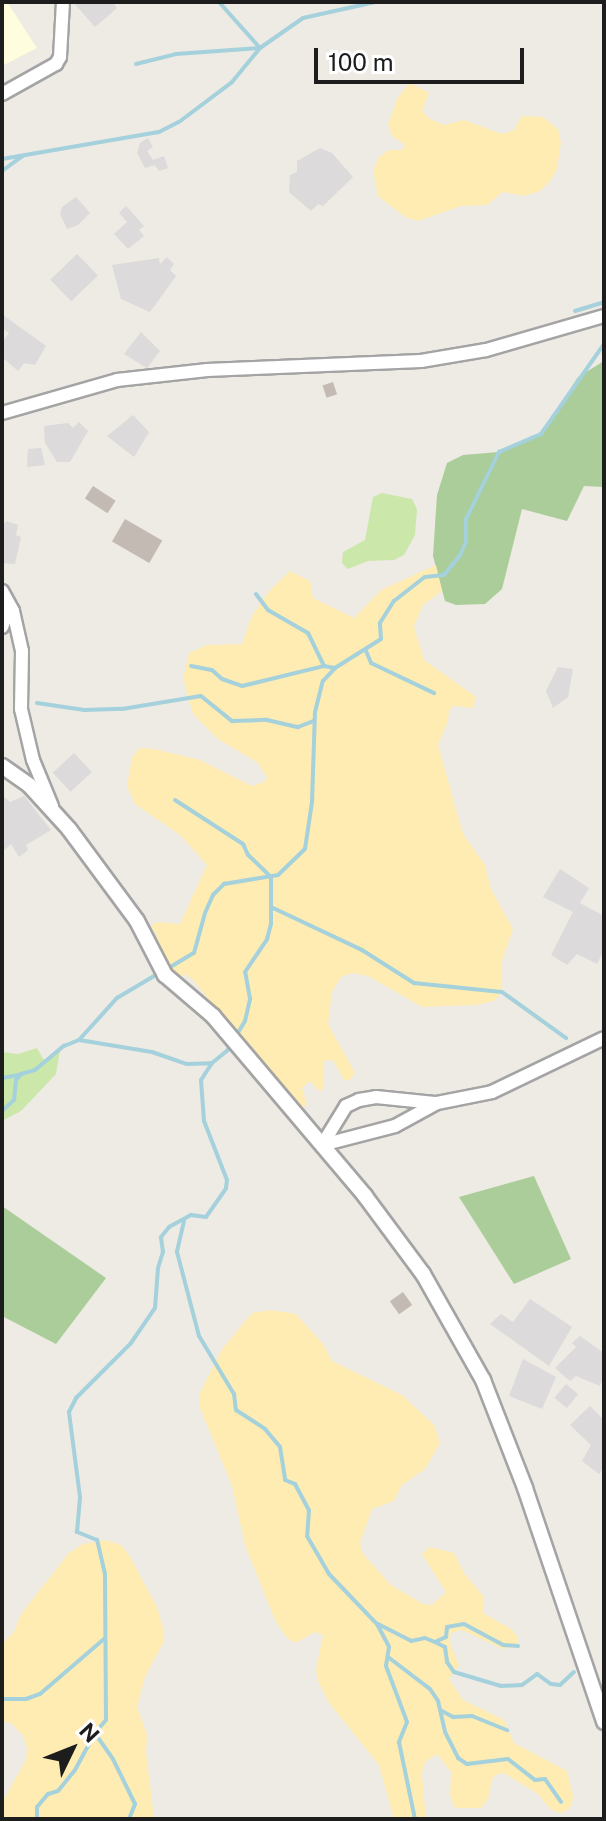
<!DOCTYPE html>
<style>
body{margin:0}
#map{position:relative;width:606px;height:1821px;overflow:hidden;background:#eeeae4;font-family:"Public Sans",sans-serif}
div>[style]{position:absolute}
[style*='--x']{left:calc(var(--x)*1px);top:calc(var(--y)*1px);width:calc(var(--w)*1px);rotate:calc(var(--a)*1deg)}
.residential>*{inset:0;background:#dcdada;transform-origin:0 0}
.education>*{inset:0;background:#fefddd}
.grass>*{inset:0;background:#cbe8aa}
.forest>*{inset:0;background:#aacd99}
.sand>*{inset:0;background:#feecb2}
.stream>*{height:4px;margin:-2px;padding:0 2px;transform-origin:2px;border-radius:2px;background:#a4d1dc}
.building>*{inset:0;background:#c3bab3;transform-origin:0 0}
.roads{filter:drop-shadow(2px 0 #a4a4a4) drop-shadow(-2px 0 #a4a4a4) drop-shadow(0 2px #a4a4a4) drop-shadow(0 -2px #a4a4a4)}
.minor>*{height:12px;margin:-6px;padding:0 6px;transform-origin:6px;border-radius:6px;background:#fff}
.tertiary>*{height:14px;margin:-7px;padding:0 7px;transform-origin:7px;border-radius:7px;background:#fff}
span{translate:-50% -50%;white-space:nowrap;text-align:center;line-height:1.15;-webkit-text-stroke:6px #fff;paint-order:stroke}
.frame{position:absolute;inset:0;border:4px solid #1d1d1d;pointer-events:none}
.north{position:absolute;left:32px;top:1709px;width:80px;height:80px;-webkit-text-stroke:6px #fff;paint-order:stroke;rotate:47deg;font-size:22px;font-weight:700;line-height:32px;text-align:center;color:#1d1d1d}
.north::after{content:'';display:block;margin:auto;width:28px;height:36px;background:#1d1d1d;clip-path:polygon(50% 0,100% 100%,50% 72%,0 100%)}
.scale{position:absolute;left:314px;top:48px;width:210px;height:36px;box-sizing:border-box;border:4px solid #1d1d1d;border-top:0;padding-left:10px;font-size:24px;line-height:28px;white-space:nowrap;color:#1d1d1d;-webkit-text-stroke:6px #fff;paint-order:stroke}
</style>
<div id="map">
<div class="residential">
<i style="clip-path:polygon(73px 2px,113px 2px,117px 8px,95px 27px)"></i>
<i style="clip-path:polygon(148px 138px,153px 147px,147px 151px,153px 160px,164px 156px,168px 168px,159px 171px,155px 165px,145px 168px,137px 153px,140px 143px)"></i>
<i style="clip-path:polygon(320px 148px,332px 153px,353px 177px,323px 206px,318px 204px,311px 211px,289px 192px,290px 175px,297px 172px,297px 161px)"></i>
<i style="clip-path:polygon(76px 197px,90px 213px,78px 225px,67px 229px,60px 214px,62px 207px)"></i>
<i style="clip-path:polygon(126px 206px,144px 226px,139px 230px,144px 236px,128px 249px,114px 234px,127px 222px,119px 213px)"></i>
<i style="left:77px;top:254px;width:30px;height:37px;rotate:46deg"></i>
<i style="clip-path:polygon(167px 257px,174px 264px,170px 270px,176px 276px,150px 312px,121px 299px,112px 265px,159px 258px,160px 264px)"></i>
<i style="clip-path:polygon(3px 315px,46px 346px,35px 365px,24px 363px,18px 371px,2px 357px,2px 343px,9px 333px,2px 328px)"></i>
<i style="clip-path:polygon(141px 332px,160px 351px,147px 368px,124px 354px)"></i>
<i style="clip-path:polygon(133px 415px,149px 432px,134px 457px,107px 436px)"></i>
<i style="clip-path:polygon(79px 422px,88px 431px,70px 462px,57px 462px,45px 443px,44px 426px,68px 423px,73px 428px)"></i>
<i style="clip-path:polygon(41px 448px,45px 465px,27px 467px,28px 449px)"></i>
<i style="clip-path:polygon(6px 521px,18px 525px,16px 535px,21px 537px,15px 564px,2px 563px,2px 528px)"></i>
<i style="clip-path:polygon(558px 667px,573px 669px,568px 697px,553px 708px,546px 691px)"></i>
<i style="left:74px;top:753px;width:26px;height:29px;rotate:47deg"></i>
<i style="clip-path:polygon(2px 795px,10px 802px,24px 796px,51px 830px,26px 845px,28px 850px,19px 857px,11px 844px,2px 852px)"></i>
<i style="clip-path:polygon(560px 869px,589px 888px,580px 903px,604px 916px,604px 950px,597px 964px,577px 954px,567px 965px,551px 955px,573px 912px,543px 897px)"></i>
<i style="clip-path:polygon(530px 1299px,572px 1327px,549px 1366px,490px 1324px,501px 1314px,513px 1322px)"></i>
<i style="clip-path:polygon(580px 1336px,604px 1353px,604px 1375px,600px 1386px,576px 1376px,570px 1381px,555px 1368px,576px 1347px,572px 1343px)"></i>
<i style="clip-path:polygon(523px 1359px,556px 1377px,542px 1409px,509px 1396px)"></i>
<i style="left:566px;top:1384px;width:16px;height:18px;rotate:40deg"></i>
<i style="clip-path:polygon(590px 1406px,604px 1420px,604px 1467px,599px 1474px,582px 1461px,591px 1445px,570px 1425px)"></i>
</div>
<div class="education">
<i style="clip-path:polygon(2px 2px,7px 2px,37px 48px,2px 66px)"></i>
</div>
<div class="grass">
<i style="clip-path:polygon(382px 493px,412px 499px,417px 509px,415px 535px,404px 555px,394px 560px,368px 561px,348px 569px,342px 563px,343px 552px,365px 540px,373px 497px)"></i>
<i style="clip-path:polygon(37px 1048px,44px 1060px,60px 1050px,56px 1074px,21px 1111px,2px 1121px,2px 1052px,18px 1054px)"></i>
</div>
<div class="forest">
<i style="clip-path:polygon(604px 361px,604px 487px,584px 486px,567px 521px,522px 509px,502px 589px,485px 604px,456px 605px,445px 601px,433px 556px,437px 495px,447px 463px,463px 455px,499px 452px,541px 434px,578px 377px)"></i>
<i style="clip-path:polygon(534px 1176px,571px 1259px,514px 1284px,459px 1197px)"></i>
<i style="clip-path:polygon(2px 1206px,106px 1278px,56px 1344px,2px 1316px)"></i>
</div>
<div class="sand">
<i style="clip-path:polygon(410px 83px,429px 93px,422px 111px,430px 119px,444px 125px,464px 120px,502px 134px,514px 130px,522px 116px,543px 117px,558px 129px,561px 143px,557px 169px,551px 180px,540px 191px,524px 196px,503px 192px,487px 205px,461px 206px,418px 221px,405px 217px,378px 196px,373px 171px,379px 157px,389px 150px,402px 150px,405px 145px,392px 136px,388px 124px,398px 97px)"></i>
<i style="clip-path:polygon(436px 565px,442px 591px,423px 605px,414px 626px,424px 660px,476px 697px,473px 708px,454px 706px,449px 710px,448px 721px,438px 745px,463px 834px,485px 865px,491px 889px,513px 929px,502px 961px,502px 992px,494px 1001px,476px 1005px,422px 1007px,368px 976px,352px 973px,341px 977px,332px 992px,328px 1024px,355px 1073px,350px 1080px,344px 1080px,333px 1060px,324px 1061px,323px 1088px,320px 1092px,310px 1081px,302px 1088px,307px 1104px,299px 1111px,193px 980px,185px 974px,177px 979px,154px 948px,157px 936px,151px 926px,156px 922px,180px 924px,207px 865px,180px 835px,135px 804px,127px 786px,132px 758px,139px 748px,154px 749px,200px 760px,252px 786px,264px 782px,267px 777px,258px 763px,218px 739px,193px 714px,183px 678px,189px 653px,207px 645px,242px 644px,252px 616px,270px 590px,290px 571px,310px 581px,313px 598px,354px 618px,381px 590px)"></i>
<i style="clip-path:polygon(271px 1310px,296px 1314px,323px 1344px,332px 1361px,402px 1395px,434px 1425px,440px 1443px,425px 1469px,402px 1485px,394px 1501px,372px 1509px,360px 1543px,363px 1554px,391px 1585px,423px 1604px,432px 1605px,446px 1592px,422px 1554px,430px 1547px,454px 1553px,464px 1573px,484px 1597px,483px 1613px,511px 1629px,518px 1637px,518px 1646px,503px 1649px,462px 1630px,451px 1633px,449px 1641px,459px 1665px,449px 1679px,463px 1700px,504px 1720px,514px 1743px,567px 1771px,573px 1796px,572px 1805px,566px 1811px,560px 1813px,550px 1809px,538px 1794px,504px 1773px,495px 1775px,492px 1780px,488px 1799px,481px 1808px,455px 1808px,450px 1795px,451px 1772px,437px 1754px,425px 1762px,422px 1774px,426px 1819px,394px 1819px,379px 1765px,329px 1703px,318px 1681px,316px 1670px,323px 1635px,315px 1632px,296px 1643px,287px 1638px,275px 1620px,245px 1545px,232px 1486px,200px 1408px,200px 1393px,222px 1349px,252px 1313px)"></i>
<i style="clip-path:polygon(105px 1540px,121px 1545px,129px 1555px,157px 1607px,163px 1627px,163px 1643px,145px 1677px,137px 1707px,147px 1735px,146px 1752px,154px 1819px,2px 1819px,4px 1799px,26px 1760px,27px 1748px,23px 1736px,11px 1723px,2px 1721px,2px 1644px,14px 1632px,21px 1614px,69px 1553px,83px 1544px)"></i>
</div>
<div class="stream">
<i style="--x:136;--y:64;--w:41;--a:-14"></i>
<i style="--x:176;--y:54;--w:84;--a:-4.1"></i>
<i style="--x:260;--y:48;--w:52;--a:-34.9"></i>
<i style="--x:303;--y:18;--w:74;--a:-12.5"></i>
<i style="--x:2;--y:159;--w:159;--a:-9.8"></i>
<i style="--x:159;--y:132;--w:22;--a:-27"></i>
<i style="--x:179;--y:122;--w:66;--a:-37"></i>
<i style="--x:232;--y:82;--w:44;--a:-50.5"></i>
<i style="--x:260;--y:48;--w:62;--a:-131.7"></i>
<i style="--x:2;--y:171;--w:26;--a:-36"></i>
<i style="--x:575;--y:311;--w:30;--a:-17"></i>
<i style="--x:256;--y:594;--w:20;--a:53"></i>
<i style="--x:268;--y:610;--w:46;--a:29.9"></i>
<i style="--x:308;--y:633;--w:37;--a:64"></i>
<i style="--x:366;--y:651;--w:13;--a:67"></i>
<i style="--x:371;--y:663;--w:70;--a:25.5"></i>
<i style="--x:191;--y:666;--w:21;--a:11"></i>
<i style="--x:212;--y:670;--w:13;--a:42"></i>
<i style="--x:222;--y:679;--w:21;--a:19"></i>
<i style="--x:242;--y:686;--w:84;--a:-13.7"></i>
<i style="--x:324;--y:666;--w:11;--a:10"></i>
<i style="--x:37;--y:703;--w:48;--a:8.5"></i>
<i style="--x:84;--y:710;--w:38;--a:-2"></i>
<i style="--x:122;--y:709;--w:80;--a:-9.3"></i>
<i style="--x:201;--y:696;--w:40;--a:39"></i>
<i style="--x:232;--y:721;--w:35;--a:-2"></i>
<i style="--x:267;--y:720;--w:32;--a:13"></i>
<i style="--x:298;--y:727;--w:17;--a:-21"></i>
<i style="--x:271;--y:907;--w:101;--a:25.3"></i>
<i style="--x:362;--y:950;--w:62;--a:32.4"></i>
<i style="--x:414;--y:983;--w:88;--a:5.8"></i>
<i style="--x:502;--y:992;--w:79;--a:35.7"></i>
<i style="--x:167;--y:969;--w:31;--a:-31"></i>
<i style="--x:194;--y:953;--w:41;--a:-74.6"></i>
<i style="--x:205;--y:913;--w:20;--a:-66"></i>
<i style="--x:213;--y:895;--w:16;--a:-45"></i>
<i style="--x:224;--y:884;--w:55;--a:-9.5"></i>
<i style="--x:278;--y:875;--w:37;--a:-44"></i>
<i style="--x:305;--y:849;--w:48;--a:-81.5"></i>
<i style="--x:312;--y:802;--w:90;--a:-88.1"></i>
<i style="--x:315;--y:712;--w:32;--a:-76"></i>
<i style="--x:323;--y:681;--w:18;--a:-47"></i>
<i style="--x:335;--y:668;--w:54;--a:-32.2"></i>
<i style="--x:381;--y:639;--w:16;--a:-94"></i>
<i style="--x:380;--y:623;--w:26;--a:-58"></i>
<i style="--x:394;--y:601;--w:39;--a:-38"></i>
<i style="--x:425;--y:577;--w:19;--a:-6"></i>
<i style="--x:444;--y:575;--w:26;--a:-51"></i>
<i style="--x:460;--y:555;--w:14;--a:-65"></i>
<i style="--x:466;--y:542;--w:23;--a:-90"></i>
<i style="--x:466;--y:519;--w:75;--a:-63.8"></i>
<i style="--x:499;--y:452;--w:46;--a:-23.2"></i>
<i style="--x:541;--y:434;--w:110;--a:-55"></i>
<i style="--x:79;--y:1040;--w:57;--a:-47.9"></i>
<i style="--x:117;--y:998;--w:49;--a:-30.8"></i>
<i style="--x:2;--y:1078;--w:17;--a:-10"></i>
<i style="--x:2;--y:1111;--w:16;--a:-43"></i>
<i style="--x:14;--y:1100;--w:20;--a:-84"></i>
<i style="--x:16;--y:1080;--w:8;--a:-50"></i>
<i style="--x:21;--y:1074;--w:15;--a:-16"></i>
<i style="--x:35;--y:1070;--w:38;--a:-40"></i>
<i style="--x:64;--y:1046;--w:16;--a:-22"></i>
<i style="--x:79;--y:1040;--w:74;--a:9.3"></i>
<i style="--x:152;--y:1052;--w:37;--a:19"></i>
<i style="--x:187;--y:1064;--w:25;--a:-2"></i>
<i style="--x:212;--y:1063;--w:19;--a:-39"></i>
<i style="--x:227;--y:1051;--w:35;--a:-59"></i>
<i style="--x:245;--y:1021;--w:23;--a:-77"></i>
<i style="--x:250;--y:999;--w:27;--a:-100"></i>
<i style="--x:245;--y:972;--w:40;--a:-56"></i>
<i style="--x:267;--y:939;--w:16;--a:-75"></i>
<i style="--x:271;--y:924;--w:47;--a:-90"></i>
<i style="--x:271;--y:877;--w:32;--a:-136"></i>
<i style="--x:248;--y:855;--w:12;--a:-114"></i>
<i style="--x:243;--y:844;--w:81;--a:-147.1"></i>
<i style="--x:184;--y:1221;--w:32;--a:103"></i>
<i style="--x:177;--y:1252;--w:87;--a:75.3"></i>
<i style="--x:199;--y:1336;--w:68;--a:58.9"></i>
<i style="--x:234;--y:1394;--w:16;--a:83"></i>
<i style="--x:236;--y:1410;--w:35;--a:33"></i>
<i style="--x:265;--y:1429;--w:23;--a:50"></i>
<i style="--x:280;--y:1447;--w:33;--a:81"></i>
<i style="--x:285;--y:1480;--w:11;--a:22"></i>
<i style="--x:295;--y:1484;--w:30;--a:62"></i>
<i style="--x:309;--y:1510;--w:26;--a:94"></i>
<i style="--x:307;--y:1536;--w:44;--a:59.9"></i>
<i style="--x:329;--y:1574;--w:69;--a:46.2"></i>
<i style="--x:377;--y:1624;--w:26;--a:62"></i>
<i style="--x:389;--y:1647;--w:19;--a:99"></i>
<i style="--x:386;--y:1666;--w:60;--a:69.4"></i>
<i style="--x:407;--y:1722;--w:22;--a:112"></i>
<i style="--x:399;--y:1742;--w:79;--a:78.3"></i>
<i style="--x:378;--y:1624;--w:37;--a:27"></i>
<i style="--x:411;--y:1641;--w:14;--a:-12"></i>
<i style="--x:425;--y:1638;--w:11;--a:22"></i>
<i style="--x:435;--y:1642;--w:11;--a:27"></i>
<i style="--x:445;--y:1647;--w:15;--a:82"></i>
<i style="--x:447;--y:1662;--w:12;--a:55"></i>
<i style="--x:454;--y:1672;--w:49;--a:16.6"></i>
<i style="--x:501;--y:1686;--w:21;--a:-3"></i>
<i style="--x:522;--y:1685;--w:19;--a:-36"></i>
<i style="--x:537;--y:1674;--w:17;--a:36"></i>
<i style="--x:551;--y:1684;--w:9;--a:6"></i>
<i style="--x:560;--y:1685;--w:19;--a:-43"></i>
<i style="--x:437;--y:1641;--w:10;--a:-24"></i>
<i style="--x:446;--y:1637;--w:10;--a:-84"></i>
<i style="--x:447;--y:1627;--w:17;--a:-10"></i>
<i style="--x:464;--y:1624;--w:44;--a:28.3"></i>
<i style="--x:503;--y:1645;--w:15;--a:4"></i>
<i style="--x:388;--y:1657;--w:53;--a:37.3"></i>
<i style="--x:430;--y:1689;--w:14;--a:56"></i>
<i style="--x:438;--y:1701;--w:32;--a:77"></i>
<i style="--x:445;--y:1732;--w:29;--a:63"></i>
<i style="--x:458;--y:1758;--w:11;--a:34"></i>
<i style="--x:467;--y:1764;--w:41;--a:-7"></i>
<i style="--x:508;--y:1759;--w:34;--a:38"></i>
<i style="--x:535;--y:1780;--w:10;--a:-6"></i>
<i style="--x:545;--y:1779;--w:28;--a:55"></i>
<i style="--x:2;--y:1699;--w:24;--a:0"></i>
<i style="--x:26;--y:1699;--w:15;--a:-20"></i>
<i style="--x:40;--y:1694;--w:84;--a:-40.7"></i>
<i style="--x:442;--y:1711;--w:13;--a:29"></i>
<i style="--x:453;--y:1717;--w:19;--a:-3"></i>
<i style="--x:472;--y:1716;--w:38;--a:22"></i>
<i style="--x:37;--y:1819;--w:12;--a:-90"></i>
<i style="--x:37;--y:1807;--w:17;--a:-50"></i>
<i style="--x:48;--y:1794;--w:10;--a:-17"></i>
<i style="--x:58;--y:1791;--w:27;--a:-51"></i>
<i style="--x:75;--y:1770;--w:42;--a:-61.6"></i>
<i style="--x:129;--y:1819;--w:16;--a:-68"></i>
<i style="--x:135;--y:1804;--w:50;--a:-116.1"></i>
<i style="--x:113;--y:1759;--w:32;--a:-125"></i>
<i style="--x:95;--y:1733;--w:17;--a:-50"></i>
<i style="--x:106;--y:1720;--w:146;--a:-90.4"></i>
<i style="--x:105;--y:1574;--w:35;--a:-103"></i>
<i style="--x:97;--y:1540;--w:22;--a:-158"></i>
<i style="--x:77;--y:1532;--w:35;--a:-85"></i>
<i style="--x:80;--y:1497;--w:86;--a:-97.4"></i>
<i style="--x:69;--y:1412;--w:16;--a:-63"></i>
<i style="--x:76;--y:1398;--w:78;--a:-45"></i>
<i style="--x:131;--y:1343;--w:42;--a:-55.6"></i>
<i style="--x:155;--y:1308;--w:40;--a:-85.7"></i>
<i style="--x:158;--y:1268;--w:17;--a:-73"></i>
<i style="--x:163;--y:1252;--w:15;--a:-98"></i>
<i style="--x:161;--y:1237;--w:13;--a:-51"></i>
<i style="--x:169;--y:1227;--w:25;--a:-29"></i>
<i style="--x:191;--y:1215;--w:15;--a:8"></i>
<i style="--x:206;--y:1217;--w:35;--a:-55"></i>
<i style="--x:226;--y:1188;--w:8;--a:-83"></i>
<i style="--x:227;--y:1180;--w:63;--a:-111.3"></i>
<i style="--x:204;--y:1121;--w:41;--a:-94.2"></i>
<i style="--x:201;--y:1080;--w:20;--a:-57"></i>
</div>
<div class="building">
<i style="left:333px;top:382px;width:13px;height:11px;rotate:72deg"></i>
<i style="left:93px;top:486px;width:27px;height:15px;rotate:33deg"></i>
<i style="left:125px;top:519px;width:43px;height:26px;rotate:30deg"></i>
<i style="left:403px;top:1292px;width:16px;height:16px;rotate:55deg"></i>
</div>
<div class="roads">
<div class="minor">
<i style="--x:2;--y:94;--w:62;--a:-29.1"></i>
<i style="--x:56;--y:64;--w:8;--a:-60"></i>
<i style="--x:60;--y:57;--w:55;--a:-86.9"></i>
<i style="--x:2;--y:413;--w:120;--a:-16"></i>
<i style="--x:117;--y:380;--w:91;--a:-6.3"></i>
<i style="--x:207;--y:370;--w:214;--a:-2.4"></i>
<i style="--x:421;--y:361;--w:66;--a:-9.6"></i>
<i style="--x:486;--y:350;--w:123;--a:-16.1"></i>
<i style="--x:2;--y:591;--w:23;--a:61"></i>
<i style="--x:13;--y:611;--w:41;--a:77.3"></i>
<i style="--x:22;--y:651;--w:58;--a:91"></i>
<i style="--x:21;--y:709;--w:52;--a:76.8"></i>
<i style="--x:33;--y:760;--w:50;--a:67.6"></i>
<i style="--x:2;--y:627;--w:22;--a:-69"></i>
<i style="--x:322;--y:1145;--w:75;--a:-14.6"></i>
<i style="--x:395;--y:1126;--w:48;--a:-28.7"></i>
<i style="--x:437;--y:1103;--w:56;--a:-11.3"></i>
<i style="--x:492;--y:1092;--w:124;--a:-25.7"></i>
<i style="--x:322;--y:1145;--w:46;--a:-58.4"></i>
<i style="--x:346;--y:1106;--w:14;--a:-25"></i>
<i style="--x:359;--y:1100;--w:17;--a:-10"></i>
<i style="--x:376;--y:1097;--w:59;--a:5.8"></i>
</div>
<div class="tertiary">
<i style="--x:2;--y:766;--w:33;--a:35"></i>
<i style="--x:29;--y:785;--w:59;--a:47.7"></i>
<i style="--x:69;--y:829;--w:114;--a:53.5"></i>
<i style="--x:137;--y:921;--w:61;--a:62.6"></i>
<i style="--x:165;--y:975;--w:63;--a:40.5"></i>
<i style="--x:213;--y:1016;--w:236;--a:49.8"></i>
<i style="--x:365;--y:1196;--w:97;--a:53.4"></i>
<i style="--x:423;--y:1274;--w:122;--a:60.5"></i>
<i style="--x:483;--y:1380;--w:116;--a:68.7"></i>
<i style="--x:525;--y:1488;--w:247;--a:71.3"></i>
</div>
</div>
<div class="frame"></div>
<div class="north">N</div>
<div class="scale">100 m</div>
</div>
